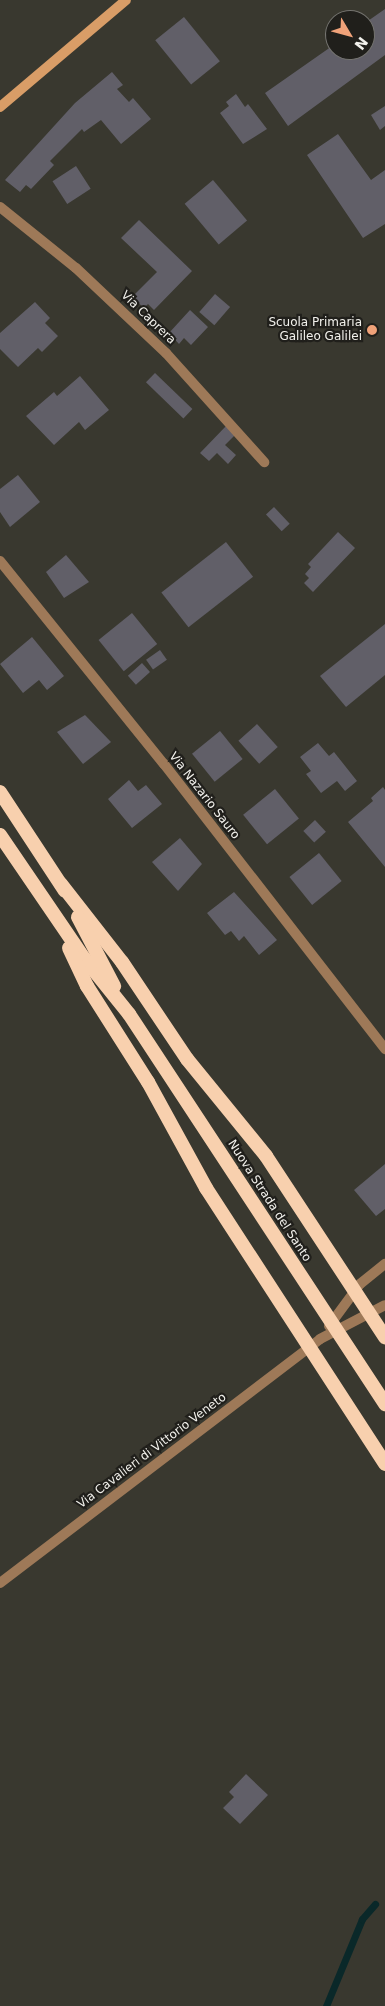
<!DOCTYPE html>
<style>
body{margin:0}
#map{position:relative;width:385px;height:2006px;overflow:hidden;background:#39382f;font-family:"DejaVu Sans",sans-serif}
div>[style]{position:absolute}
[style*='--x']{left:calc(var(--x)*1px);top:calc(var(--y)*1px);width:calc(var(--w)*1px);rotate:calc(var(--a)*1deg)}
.stream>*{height:7px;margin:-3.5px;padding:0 3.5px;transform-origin:3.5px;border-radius:3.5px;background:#0a2829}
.building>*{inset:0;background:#615f68;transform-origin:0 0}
.minor>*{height:10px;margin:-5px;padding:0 5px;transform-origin:5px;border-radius:5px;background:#9e7958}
.secondary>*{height:10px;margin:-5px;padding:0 5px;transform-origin:5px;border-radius:5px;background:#d99d67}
.trunk>*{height:14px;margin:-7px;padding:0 7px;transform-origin:7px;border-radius:7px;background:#f8d0ae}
.dots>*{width:14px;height:14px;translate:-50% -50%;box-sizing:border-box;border:2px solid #201f1b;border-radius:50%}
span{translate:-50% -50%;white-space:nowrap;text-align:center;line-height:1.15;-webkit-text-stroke:4.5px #201f1b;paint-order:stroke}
.street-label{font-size:12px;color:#f2f1ec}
.poi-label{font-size:12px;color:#f2f1ec}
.right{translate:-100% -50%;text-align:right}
.north{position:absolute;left:325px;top:10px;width:50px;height:50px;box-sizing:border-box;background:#201f1b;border:1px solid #74736f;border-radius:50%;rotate:127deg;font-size:14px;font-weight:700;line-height:20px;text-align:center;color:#f2f1ec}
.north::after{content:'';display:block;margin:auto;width:18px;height:22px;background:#f0a279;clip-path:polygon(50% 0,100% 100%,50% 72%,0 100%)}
</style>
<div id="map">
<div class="stream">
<i style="--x:326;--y:2006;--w:94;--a:-67.5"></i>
<i style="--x:362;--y:1919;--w:20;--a:-49"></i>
</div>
<div class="building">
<i style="clip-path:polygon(385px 9px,385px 55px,288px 126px,265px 93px,335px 44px,335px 50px,365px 50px,365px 23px)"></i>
<i style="left:184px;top:17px;width:57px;height:37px;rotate:51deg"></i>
<i style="clip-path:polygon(112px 72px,123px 85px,117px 89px,129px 102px,133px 98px,151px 119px,121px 144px,101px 120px,84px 132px,82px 129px,50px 161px,54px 165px,31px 189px,26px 185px,20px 192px,5px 180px,75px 103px)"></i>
<i style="clip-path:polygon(236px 94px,245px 107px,248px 104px,267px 129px,243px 144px,220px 113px,229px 106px,226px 102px)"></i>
<i style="clip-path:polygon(385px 106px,385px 126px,380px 130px,371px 115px)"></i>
<i style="clip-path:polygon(338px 134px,371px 180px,385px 170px,385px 224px,363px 238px,307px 155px)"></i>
<i style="left:76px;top:166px;width:27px;height:28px;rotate:57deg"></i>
<i style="left:213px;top:180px;width:53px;height:37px;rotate:50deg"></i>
<i style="clip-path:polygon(139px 220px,192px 271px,154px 310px,148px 304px,144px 308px,132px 297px,157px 272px,121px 238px)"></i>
<i style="left:215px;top:294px;width:20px;height:24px;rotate:41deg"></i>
<i style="clip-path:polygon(35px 302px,50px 318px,45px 323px,58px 336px,42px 352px,38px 348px,18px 367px,0 349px,0 333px)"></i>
<i style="clip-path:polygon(190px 310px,208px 327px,191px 345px,184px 338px,179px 344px,169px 333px)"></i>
<i style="left:155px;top:373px;width:52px;height:13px;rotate:44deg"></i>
<i style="clip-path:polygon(80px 376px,109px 410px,85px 430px,79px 422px,54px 445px,26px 416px,54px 392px,57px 396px)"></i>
<i style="clip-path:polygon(227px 425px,236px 434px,225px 445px,236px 455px,228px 464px,217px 453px,209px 461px,200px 453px)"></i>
<i style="clip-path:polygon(18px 475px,40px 502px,10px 527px,0 512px,0 489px)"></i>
<i style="left:274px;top:507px;width:23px;height:11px;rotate:47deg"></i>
<i style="clip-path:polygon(338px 532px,355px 548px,313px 592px,304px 583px,309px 578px,305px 574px,311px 567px,308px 564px)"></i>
<i style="left:226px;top:542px;width:44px;height:82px;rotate:52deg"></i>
<i style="clip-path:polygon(66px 555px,89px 582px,64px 598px,46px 572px)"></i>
<i style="left:132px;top:613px;width:40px;height:43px;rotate:51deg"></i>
<i style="clip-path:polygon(385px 624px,385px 675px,346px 707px,320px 676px)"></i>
<i style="clip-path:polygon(32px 637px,64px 676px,47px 690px,39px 680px,23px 693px,0 664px)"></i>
<i style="left:160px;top:650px;width:12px;height:17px;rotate:55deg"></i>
<i style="left:142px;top:663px;width:12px;height:19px;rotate:48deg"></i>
<i style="clip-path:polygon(85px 715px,111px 742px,83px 764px,57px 732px)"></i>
<i style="left:257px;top:724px;width:31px;height:25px;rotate:48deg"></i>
<i style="left:220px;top:731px;width:36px;height:36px;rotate:51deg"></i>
<i style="clip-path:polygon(318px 743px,329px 756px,334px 752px,357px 781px,345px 791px,337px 781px,321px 793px,306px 774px,311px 771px,300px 757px)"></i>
<i style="clip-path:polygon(129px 780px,138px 791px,146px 785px,162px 804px,132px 828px,108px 799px)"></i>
<i style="clip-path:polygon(383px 787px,385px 790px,385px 867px,348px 822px,373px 801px,371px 798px)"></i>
<i style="left:275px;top:789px;width:38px;height:41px;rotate:51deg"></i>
<i style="left:315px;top:820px;width:16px;height:16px;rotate:47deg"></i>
<i style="clip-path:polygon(180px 838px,202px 864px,178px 891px,152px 862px)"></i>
<i style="left:319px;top:853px;width:36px;height:38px;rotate:51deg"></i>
<i style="clip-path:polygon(234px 892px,277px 940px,259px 955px,244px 936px,239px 941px,231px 931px,225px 935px,207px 913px)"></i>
<i style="clip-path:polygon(385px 1164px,385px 1209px,376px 1216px,354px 1190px)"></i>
<i style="clip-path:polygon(246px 1774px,268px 1795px,240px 1824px,223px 1808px,234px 1797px,229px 1792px)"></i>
</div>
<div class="minor">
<i style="--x:0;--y:207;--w:97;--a:38.8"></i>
<i style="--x:76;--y:268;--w:124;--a:43.4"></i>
<i style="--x:166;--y:353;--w:147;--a:48"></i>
<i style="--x:0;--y:561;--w:261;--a:51.1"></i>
<i style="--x:164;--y:764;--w:361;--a:52.2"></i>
<i style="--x:329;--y:1326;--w:52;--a:-53.6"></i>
<i style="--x:360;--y:1284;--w:32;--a:-39"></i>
<i style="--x:0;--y:1583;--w:402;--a:-37.3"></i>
<i style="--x:320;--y:1339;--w:73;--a:-27.6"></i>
</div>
<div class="secondary">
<i style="--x:0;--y:107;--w:165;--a:-40.3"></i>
</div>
<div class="trunk">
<i style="--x:0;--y:792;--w:118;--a:56.7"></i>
<i style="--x:0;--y:835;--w:149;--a:55.7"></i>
<i style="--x:84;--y:958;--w:72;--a:51.2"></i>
<i style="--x:129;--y:1014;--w:467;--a:56.7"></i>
<i style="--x:61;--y:884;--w:99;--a:52"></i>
<i style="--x:122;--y:962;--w:117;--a:56.2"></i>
<i style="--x:187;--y:1059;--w:125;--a:50.8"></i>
<i style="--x:266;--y:1156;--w:217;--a:56.7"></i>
<i style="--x:78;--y:917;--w:78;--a:62.4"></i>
<i style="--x:69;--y:948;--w:42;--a:64.7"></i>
<i style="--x:87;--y:986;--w:114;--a:57.6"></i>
<i style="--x:148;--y:1082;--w:121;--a:61.3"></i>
<i style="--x:206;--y:1188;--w:329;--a:57"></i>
</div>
<div class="dots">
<i style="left:372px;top:330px;background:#f0a279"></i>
</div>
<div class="street-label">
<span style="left:148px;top:318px;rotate:44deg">Via Caprera</span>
<span style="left:204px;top:796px;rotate:52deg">Via Nazario Sauro</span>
<span style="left:269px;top:1201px;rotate:57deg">Nuova Strada del Santo</span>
<span style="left:152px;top:1451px;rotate:-37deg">Via Cavalieri di Vittorio Veneto</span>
</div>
<div class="poi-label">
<span class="right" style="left:362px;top:330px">Scuola Primaria<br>Galileo Galilei</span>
</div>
<div class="north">N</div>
</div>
